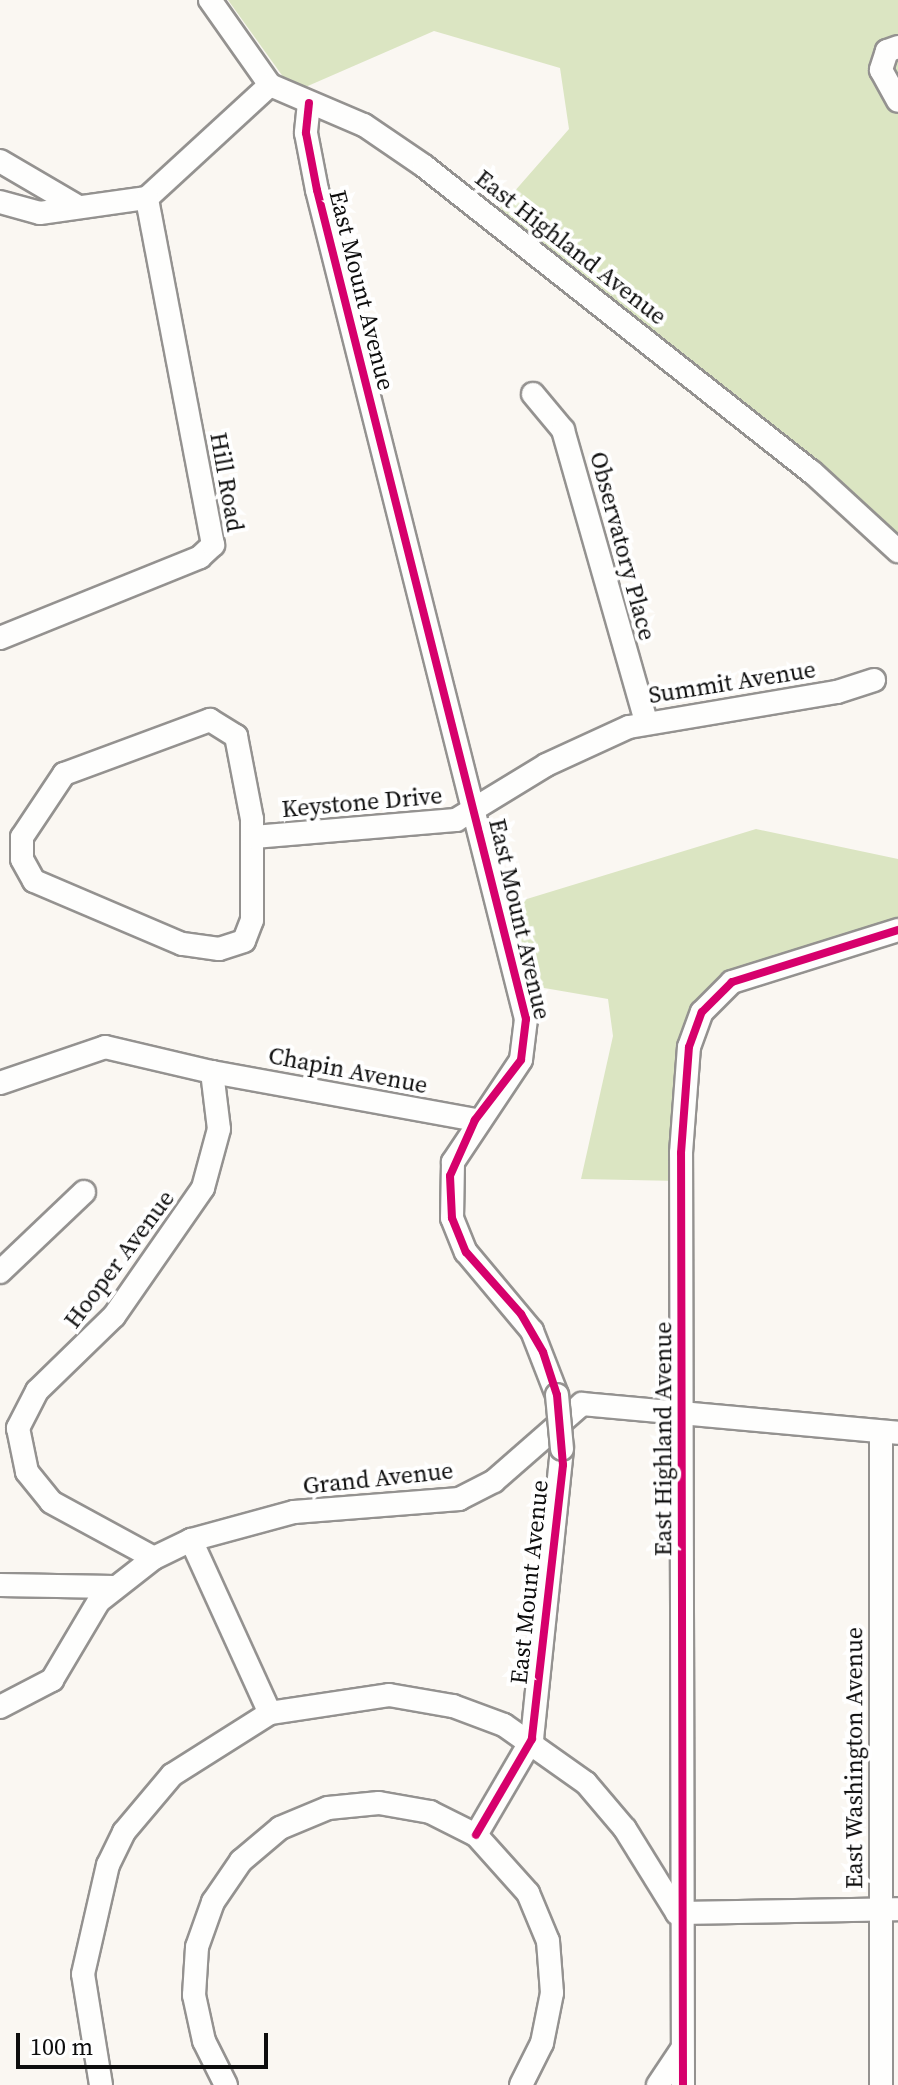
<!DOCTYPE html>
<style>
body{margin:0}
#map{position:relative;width:898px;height:2085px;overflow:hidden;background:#faf7f2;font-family:"Source Serif 4",serif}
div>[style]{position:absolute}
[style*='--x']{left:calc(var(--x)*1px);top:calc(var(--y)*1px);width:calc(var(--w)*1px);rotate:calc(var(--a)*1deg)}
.forest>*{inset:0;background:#dbe5c2}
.roads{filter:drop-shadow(2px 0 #949290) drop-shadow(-2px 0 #949290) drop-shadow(0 2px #949290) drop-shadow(0 -2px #949290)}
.minor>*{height:22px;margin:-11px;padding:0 11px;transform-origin:11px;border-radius:11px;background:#fefefd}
.bridges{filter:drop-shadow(2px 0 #949290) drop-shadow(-2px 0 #949290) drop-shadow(0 2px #949290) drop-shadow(0 -2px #949290)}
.minor-bridge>*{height:22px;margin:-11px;padding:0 11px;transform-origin:11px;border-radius:11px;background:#fefefd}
.cycleway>*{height:8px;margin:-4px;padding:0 4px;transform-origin:4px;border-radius:4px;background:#d6006c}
span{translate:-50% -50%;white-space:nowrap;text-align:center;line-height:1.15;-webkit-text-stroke:8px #fff;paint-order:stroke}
.street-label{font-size:24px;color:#0d0d0d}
.scale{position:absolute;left:16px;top:2033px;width:252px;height:36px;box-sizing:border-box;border:4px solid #0d0d0d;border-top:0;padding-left:10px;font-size:24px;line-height:28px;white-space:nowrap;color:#0d0d0d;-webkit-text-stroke:6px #fff;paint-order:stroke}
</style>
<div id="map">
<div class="forest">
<i style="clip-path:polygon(228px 0,898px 0,898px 556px,492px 217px,569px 129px,560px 68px,434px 31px,294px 92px)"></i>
<i style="clip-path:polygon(756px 829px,898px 859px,898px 928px,719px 994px,682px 1058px,679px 1181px,581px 1179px,613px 1036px,608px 999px,521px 984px,501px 907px)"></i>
</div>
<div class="roads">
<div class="minor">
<i style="--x:210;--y:0;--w:104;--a:54.8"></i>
<i style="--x:270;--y:85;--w:102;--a:23.1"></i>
<i style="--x:364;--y:125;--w:73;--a:34.3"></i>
<i style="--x:424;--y:166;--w:494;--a:38.3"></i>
<i style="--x:812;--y:472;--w:117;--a:42.6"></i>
<i style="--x:898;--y:47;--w:12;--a:160"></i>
<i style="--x:887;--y:51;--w:20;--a:108"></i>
<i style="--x:881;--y:70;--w:35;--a:61"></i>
<i style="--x:309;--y:103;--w:30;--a:96"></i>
<i style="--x:306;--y:133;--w:58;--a:79.1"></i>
<i style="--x:317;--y:190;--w:855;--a:75.85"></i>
<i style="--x:526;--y:1019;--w:41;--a:97"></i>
<i style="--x:521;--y:1060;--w:123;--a:123.7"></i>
<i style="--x:453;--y:1162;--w:56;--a:91"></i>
<i style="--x:452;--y:1218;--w:37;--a:68"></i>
<i style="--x:466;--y:1252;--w:103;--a:50.1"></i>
<i style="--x:532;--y:1331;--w:69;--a:68.7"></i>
<i style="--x:0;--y:161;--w:89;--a:30.3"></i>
<i style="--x:0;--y:202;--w:41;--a:15.4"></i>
<i style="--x:40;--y:213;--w:108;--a:-8"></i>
<i style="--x:147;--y:198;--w:167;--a:-42.6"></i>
<i style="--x:533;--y:394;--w:47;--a:50.2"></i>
<i style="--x:563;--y:430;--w:304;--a:74.1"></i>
<i style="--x:0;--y:638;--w:216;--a:-22"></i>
<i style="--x:200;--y:557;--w:18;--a:-43"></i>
<i style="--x:213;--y:545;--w:353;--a:-100.8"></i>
<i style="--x:210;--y:720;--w:31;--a:32"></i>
<i style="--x:236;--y:736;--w:85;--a:79.1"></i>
<i style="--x:252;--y:819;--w:101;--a:90"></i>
<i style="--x:252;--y:920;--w:22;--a:111"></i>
<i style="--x:244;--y:941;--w:26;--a:162"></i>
<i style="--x:219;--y:949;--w:37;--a:-172"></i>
<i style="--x:182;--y:944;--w:161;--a:-156.9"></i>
<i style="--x:34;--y:881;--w:25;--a:-119"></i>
<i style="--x:22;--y:859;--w:22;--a:-90"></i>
<i style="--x:22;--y:837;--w:76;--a:-56.3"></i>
<i style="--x:64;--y:774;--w:156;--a:-20.3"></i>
<i style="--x:253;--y:837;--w:204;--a:-4.8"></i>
<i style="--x:456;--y:820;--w:105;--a:-31.4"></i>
<i style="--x:546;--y:765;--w:91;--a:-24.6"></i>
<i style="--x:629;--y:727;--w:211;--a:-9.6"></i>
<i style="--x:837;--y:692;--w:39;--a:-18"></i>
<i style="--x:212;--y:1072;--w:267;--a:10.3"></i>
<i style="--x:0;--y:1083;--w:111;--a:-18.9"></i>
<i style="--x:105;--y:1047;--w:110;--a:13.2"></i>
<i style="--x:212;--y:1072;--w:57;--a:83"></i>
<i style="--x:219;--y:1129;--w:61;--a:105.2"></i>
<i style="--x:203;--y:1188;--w:156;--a:124.8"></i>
<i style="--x:114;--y:1316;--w:107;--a:135.8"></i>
<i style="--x:37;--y:1391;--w:42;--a:117.2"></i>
<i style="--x:18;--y:1428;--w:45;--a:78.4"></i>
<i style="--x:27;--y:1472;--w:38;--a:51"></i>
<i style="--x:51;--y:1502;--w:117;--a:28.5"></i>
<i style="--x:0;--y:1272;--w:116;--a:-43.6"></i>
<i style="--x:191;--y:1540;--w:190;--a:65.5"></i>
<i style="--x:0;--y:1585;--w:114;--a:1"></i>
<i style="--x:0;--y:1707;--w:59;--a:-27.4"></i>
<i style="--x:52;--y:1680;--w:92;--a:-59.3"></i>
<i style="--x:99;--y:1601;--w:70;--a:-38"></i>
<i style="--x:154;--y:1558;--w:41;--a:-25.9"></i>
<i style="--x:191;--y:1540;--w:107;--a:-15.2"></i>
<i style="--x:294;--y:1512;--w:166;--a:-4.5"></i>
<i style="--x:459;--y:1499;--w:39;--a:-27"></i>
<i style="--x:494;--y:1481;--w:117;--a:-41.2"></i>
<i style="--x:582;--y:1404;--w:317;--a:5.2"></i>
<i style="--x:476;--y:1835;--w:111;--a:-59.7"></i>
<i style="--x:532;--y:1739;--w:292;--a:-84.1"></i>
<i style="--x:677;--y:1913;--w:221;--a:-1"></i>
<i style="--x:101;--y:2085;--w:112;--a:-99.2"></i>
<i style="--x:83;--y:1974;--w:112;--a:-77.1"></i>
<i style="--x:108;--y:1865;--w:37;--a:-64"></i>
<i style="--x:124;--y:1832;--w:75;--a:-49.9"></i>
<i style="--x:172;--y:1775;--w:116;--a:-32.3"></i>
<i style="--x:270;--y:1713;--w:120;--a:-8.6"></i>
<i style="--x:389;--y:1695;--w:65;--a:9.8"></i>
<i style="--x:453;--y:1706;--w:54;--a:20.4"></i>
<i style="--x:504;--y:1725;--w:100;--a:35.3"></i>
<i style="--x:586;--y:1783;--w:60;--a:49.7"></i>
<i style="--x:625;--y:1829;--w:99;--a:58.2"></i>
<i style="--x:226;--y:2085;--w:49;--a:-116.6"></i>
<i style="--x:204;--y:2041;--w:47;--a:-102.3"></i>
<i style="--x:194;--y:1995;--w:48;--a:-86.4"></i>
<i style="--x:197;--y:1947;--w:48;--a:-70.4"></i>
<i style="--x:213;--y:1902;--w:50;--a:-55.7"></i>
<i style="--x:241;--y:1861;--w:51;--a:-40.2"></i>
<i style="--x:280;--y:1828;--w:52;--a:-22.6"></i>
<i style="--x:328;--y:1808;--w:51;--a:-5.6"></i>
<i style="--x:379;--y:1803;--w:52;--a:10"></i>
<i style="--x:430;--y:1812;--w:51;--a:26.6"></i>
<i style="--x:476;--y:1835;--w:78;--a:48.1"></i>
<i style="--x:528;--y:1893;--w:52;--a:67.4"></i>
<i style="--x:548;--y:1941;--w:52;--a:85.6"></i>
<i style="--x:552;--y:1993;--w:51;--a:101.3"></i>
<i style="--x:542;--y:2043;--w:47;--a:116.6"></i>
<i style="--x:658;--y:2085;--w:43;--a:-56.3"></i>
<i style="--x:683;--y:2085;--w:932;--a:-90.12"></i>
<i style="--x:681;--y:1153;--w:106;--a:-85.7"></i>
<i style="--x:689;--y:1047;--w:37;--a:-70"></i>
<i style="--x:702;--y:1012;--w:42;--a:-45"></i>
<i style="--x:732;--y:982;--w:174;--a:-17.4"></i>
<i style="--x:881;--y:2085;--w:653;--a:-90"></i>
</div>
</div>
<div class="bridges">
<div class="minor-bridge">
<i style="--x:557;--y:1395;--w:54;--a:84.7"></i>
</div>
</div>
<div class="cycleway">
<i style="--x:309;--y:103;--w:30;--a:96"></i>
<i style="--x:306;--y:133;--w:58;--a:79.1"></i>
<i style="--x:317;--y:190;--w:855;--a:75.85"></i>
<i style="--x:526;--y:1019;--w:41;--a:97"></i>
<i style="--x:521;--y:1060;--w:76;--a:127.5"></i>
<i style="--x:475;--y:1120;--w:61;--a:114.1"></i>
<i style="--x:450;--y:1176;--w:42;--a:87.3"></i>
<i style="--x:452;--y:1218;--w:37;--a:68"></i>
<i style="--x:466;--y:1252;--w:83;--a:48.4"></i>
<i style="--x:521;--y:1314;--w:44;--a:59.9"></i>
<i style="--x:543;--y:1352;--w:45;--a:72"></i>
<i style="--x:557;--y:1395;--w:70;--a:85.1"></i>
<i style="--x:563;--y:1465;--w:276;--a:96.5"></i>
<i style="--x:532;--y:1739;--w:111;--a:120.3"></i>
<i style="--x:683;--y:2085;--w:932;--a:-90.12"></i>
<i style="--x:681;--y:1153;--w:106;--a:-85.7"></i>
<i style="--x:689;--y:1047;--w:37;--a:-70"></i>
<i style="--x:702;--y:1012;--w:42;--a:-45"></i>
<i style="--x:732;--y:982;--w:174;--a:-17.4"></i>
</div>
<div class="street-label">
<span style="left:571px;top:247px;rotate:38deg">East Highland Avenue</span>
<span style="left:362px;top:290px;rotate:76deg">East Mount Avenue</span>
<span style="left:227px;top:482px;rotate:80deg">Hill Road</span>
<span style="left:623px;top:546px;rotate:75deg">Observatory Place</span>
<span style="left:732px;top:682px;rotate:-9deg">Summit Avenue</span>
<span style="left:362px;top:802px;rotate:-5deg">Keystone Drive</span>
<span style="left:520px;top:919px;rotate:77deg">East Mount Avenue</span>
<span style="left:348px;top:1070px;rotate:11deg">Chapin Avenue</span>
<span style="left:119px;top:1259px;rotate:-53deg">Hooper Avenue</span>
<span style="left:663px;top:1439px;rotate:-90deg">East Highland Avenue</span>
<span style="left:378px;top:1478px;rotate:-6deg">Grand Avenue</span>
<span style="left:529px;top:1582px;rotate:-84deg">East Mount Avenue</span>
<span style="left:854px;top:1758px;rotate:-90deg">East Washington Avenue</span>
</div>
<div class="scale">100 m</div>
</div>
